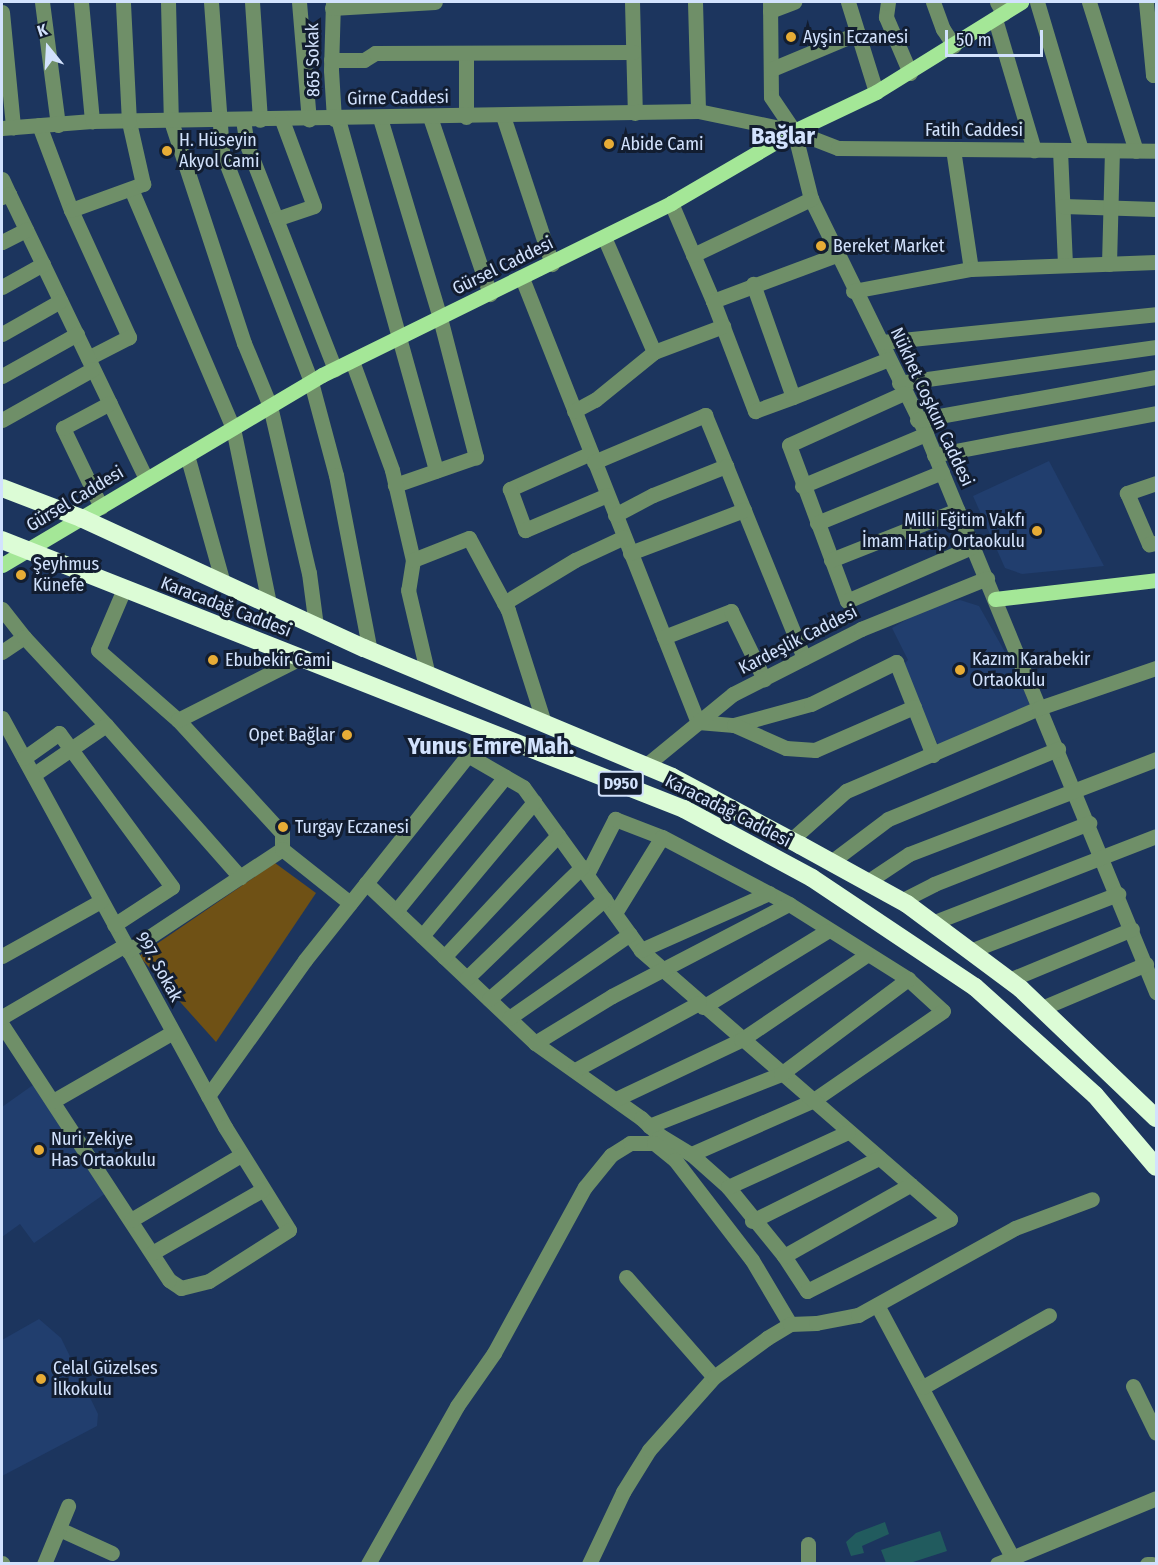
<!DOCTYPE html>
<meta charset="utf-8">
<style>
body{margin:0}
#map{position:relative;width:1158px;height:1565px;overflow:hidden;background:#1c355e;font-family:"Fira Sans Condensed",sans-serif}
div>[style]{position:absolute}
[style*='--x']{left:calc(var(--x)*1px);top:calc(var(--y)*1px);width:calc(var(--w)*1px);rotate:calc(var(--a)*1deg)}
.built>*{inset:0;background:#213e6e}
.green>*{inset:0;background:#6f5115}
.water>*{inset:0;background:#215b5e}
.minor>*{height:15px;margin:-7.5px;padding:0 7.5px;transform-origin:7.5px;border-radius:7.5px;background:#6f8f68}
.major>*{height:15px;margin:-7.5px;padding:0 7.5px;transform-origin:7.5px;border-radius:7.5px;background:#a4e797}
.highway>*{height:18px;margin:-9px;padding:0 9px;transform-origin:9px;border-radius:9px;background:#dcfcd6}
.dots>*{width:16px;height:16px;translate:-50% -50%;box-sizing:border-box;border:3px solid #121d30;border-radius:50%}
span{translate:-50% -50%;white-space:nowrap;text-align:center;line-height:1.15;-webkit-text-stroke:6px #121d30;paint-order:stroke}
.shield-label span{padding:2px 4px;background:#121d30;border:2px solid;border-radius:4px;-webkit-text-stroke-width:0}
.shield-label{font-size:16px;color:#d2e2fd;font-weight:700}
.poi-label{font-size:18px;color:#d2e2fd}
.left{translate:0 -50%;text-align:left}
.right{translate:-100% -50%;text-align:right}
.street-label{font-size:18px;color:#d2e2fd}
.district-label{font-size:24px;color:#d2e2fd;font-weight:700}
.frame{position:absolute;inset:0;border:3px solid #d2e2fd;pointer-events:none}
.north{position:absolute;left:18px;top:18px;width:60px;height:60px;-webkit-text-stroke:4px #121d30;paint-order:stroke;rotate:342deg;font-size:16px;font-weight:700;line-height:24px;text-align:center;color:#d2e2fd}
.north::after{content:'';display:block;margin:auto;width:21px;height:27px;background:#d2e2fd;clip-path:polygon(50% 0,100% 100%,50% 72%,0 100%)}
.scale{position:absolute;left:945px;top:30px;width:98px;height:27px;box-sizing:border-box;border:3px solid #d2e2fd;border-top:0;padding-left:8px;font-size:18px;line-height:21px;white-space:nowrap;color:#d2e2fd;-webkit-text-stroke:4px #121d30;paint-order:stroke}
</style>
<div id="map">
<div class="built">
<i style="clip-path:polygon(1049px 461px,1104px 566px,1022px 574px,1005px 568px,973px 496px)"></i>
<i style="clip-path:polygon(960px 600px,979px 606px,1018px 675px,1030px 706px,938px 745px,903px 665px,908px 660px,892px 628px,930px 606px)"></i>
<i style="clip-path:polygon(33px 1085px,106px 1193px,34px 1243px,20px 1224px,2px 1237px,2px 1107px)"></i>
<i style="clip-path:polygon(39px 1319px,61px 1338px,98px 1414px,97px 1426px,2px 1476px,2px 1340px)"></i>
</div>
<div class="green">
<i style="clip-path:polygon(275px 863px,316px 893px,216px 1042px,139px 956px)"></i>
</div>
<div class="water">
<i style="clip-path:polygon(885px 1522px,889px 1534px,862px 1546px,864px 1553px,851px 1556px,846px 1542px,856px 1533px)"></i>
<i style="clip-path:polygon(940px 1531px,947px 1551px,910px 1563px,886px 1563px,881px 1550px)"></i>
</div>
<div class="minor">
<i style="--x:42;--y:2;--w:124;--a:82.6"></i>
<i style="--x:81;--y:2;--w:120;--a:84.7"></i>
<i style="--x:168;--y:2;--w:119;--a:88.6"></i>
<i style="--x:171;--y:121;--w:234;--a:71.8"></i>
<i style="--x:244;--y:343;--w:68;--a:67.6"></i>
<i style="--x:270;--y:406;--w:171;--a:76.9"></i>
<i style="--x:309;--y:573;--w:53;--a:82.5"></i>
<i style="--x:211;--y:2;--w:150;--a:85.8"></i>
<i style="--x:222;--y:152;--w:247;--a:68.8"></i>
<i style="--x:311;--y:382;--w:96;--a:75"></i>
<i style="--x:336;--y:475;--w:179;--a:79.1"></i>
<i style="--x:252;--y:2;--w:118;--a:86.1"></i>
<i style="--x:299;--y:2;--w:118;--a:85.2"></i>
<i style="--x:333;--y:2;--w:68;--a:91.7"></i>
<i style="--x:331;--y:70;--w:49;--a:86.5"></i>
<i style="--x:632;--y:2;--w:111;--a:88.5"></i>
<i style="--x:695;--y:2;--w:109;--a:88.4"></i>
<i style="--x:770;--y:2;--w:95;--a:89.4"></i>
<i style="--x:771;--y:97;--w:41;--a:55.9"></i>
<i style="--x:794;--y:131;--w:70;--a:76"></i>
<i style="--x:811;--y:199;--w:262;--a:63.9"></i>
<i style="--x:926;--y:434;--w:604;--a:67.6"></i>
<i style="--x:848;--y:2;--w:94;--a:72.7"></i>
<i style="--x:888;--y:2;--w:15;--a:98"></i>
<i style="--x:886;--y:17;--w:61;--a:66.8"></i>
<i style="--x:933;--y:2;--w:29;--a:70"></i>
<i style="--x:943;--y:29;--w:20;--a:57"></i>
<i style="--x:997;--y:2;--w:13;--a:61"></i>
<i style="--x:1037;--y:2;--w:154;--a:73.4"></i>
<i style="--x:1089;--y:2;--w:156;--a:72.5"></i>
<i style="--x:1146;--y:2;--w:73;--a:84.5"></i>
<i style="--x:1153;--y:75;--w:3;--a:-18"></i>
<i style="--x:332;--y:8;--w:103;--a:-3.3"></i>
<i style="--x:770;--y:11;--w:26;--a:-21"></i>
<i style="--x:2;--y:12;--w:116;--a:84.5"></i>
<i style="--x:995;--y:19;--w:137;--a:73.4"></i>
<i style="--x:466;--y:53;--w:64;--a:90"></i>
<i style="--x:331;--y:60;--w:33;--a:0"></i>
<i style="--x:364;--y:60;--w:13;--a:-32"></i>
<i style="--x:375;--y:53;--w:258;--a:-0.2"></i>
<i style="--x:772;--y:69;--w:93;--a:-22.7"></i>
<i style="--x:503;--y:116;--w:156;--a:71.7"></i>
<i style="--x:430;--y:117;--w:187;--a:71.3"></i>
<i style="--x:380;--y:118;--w:209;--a:73.3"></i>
<i style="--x:440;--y:318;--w:144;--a:75.5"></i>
<i style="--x:476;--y:457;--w:86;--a:160.9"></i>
<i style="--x:338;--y:119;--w:365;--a:74.4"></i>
<i style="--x:243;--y:120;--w:25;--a:81"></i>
<i style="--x:247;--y:145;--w:241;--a:68.6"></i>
<i style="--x:39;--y:125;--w:91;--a:69.4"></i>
<i style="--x:71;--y:210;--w:140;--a:65.5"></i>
<i style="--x:129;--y:337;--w:46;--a:152.9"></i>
<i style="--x:2;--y:128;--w:90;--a:-4.4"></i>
<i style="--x:92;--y:121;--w:606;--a:-0.95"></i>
<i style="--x:698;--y:111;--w:98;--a:11.8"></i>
<i style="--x:794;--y:131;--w:47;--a:21.1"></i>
<i style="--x:838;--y:148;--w:318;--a:0.5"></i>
<i style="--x:953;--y:149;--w:121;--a:81.5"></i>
<i style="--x:1060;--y:150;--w:115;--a:87.5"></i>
<i style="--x:2;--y:179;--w:17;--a:65"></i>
<i style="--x:9;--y:194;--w:8;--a:157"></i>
<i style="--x:131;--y:189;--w:260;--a:66.9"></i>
<i style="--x:233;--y:428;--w:180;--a:78.4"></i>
<i style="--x:9;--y:194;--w:316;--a:64.3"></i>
<i style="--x:671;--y:203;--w:107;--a:66.8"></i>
<i style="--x:713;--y:301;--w:131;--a:-20.5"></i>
<i style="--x:1063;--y:206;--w:93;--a:1.8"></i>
<i style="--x:71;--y:210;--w:77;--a:-19.9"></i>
<i style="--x:143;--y:184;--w:64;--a:-102.7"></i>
<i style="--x:129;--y:122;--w:120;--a:-92.9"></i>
<i style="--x:276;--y:219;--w:40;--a:-18.9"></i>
<i style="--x:314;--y:206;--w:92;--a:-110.4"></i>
<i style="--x:2;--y:242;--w:27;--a:-27"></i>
<i style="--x:693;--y:255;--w:131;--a:-25.4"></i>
<i style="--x:1109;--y:264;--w:113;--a:-88.5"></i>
<i style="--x:522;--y:278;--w:478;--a:68.4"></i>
<i style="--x:698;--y:722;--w:36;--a:5"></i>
<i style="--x:734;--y:725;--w:80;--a:-15.3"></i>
<i style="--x:811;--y:704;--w:95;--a:-26.3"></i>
<i style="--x:896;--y:662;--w:100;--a:68.3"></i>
<i style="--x:2;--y:287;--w:47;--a:-29.3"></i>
<i style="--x:853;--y:291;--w:120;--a:-10.6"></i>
<i style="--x:971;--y:269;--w:185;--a:-2.2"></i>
<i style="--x:713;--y:301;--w:118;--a:69.1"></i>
<i style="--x:755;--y:411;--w:40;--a:-20.2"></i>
<i style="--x:793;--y:397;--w:120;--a:-109.5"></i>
<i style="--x:2;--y:334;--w:67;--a:-29.6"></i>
<i style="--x:882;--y:342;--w:275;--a:-5.8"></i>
<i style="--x:654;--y:352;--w:74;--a:-20.6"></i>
<i style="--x:352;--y:361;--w:116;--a:69.8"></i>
<i style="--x:392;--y:470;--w:92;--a:76.9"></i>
<i style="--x:413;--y:560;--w:30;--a:99"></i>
<i style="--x:408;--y:590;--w:87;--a:76.8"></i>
<i style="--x:2;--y:376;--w:86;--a:-29.2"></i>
<i style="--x:899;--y:383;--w:260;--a:-8"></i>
<i style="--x:904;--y:393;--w:126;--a:155.7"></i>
<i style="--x:789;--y:445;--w:166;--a:69.6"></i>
<i style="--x:847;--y:601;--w:138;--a:-23.4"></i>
<i style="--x:793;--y:397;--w:103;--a:-21.6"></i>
<i style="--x:574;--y:411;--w:24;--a:-28"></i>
<i style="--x:595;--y:400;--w:76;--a:-39.1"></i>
<i style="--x:654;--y:352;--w:125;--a:-113.5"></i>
<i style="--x:2;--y:420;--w:104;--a:-29.3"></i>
<i style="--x:917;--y:420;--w:243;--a:-10.2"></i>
<i style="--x:591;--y:453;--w:89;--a:156"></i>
<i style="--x:510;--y:489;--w:44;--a:69.9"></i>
<i style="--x:525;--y:530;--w:89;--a:-23.1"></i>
<i style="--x:187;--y:455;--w:133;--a:74.3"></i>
<i style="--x:934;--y:455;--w:226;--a:-10.7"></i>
<i style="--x:594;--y:462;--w:121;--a:-22.9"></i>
<i style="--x:705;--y:415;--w:55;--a:67.6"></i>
<i style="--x:1156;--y:483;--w:31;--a:161"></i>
<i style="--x:1127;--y:493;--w:56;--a:66.7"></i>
<i style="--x:1149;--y:544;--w:7;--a:-8"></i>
<i style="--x:802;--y:486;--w:134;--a:-22.8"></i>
<i style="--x:101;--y:507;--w:88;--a:-115.7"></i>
<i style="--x:63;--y:428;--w:53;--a:-28"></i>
<i style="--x:615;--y:515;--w:43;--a:-27.8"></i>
<i style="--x:653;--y:495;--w:79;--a:-21.7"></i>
<i style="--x:726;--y:466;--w:207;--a:67.9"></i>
<i style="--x:817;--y:523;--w:135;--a:-22.2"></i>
<i style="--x:630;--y:553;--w:122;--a:-20.7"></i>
<i style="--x:413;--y:560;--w:60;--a:-21.4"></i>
<i style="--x:469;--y:538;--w:82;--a:61.6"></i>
<i style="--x:508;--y:610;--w:119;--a:72.3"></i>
<i style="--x:831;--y:560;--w:136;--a:-21.6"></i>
<i style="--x:124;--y:589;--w:66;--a:113.1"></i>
<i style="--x:98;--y:650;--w:106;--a:41.2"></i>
<i style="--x:504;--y:603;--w:83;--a:-31.2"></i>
<i style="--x:575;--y:560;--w:54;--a:-25.1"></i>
<i style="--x:2;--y:609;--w:36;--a:52"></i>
<i style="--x:24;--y:637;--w:27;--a:146"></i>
<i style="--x:24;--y:637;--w:120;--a:47"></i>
<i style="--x:106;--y:725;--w:88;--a:145.6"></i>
<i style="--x:664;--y:637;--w:72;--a:-21.2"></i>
<i style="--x:731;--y:611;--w:76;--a:64.1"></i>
<i style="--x:2;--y:718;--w:466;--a:61.4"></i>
<i style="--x:225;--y:1127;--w:121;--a:58.1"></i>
<i style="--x:289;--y:1230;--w:95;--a:147.5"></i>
<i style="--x:209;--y:1281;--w:29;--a:166"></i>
<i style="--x:181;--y:1288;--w:14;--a:-146"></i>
<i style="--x:169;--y:1280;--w:305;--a:-123.2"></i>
<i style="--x:106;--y:725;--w:203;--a:48.6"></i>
<i style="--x:734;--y:725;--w:57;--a:23.9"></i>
<i style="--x:786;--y:748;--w:29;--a:4"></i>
<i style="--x:815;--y:750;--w:108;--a:-23.5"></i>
<i style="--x:24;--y:758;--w:43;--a:-35.5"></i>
<i style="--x:59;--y:733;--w:191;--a:53.7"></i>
<i style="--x:172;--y:887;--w:69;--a:146.8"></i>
<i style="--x:645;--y:766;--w:114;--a:-39.3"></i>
<i style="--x:733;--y:694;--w:144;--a:-26.9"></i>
<i style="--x:861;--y:629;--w:136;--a:-22"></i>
<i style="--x:791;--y:840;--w:74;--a:-41.7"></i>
<i style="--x:846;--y:791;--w:210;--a:-23.3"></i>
<i style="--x:1039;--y:708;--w:124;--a:-18.9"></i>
<i style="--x:282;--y:849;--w:16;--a:-90"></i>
<i style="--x:282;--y:833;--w:154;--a:-132.6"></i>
<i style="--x:178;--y:720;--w:137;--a:-26.9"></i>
<i style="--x:831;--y:862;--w:71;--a:-37"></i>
<i style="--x:888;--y:819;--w:184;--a:-22.4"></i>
<i style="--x:587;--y:874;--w:62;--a:-63"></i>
<i style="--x:615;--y:819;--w:50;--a:21"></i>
<i style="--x:662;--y:837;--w:144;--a:27.8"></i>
<i style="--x:789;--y:904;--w:141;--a:32.2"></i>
<i style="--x:908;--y:979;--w:47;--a:42.4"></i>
<i style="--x:943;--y:1011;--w:159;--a:145.5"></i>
<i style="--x:812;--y:1101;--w:132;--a:156.3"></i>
<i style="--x:867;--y:882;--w:50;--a:-33.7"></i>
<i style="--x:909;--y:854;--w:265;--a:-21"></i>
<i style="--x:366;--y:883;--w:233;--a:43.4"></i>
<i style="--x:535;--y:1043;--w:130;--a:35.3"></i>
<i style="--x:641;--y:1118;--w:25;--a:43"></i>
<i style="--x:659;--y:1135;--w:37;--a:31"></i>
<i style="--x:691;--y:1154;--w:50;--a:41.7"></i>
<i style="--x:728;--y:1187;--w:89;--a:50.9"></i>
<i style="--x:784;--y:1256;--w:42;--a:56.7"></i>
<i style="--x:807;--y:1291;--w:160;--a:-26.7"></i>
<i style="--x:950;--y:1219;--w:410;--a:-139"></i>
<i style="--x:641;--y:950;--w:201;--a:-125.9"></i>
<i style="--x:523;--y:787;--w:62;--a:-150.1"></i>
<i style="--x:901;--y:901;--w:37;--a:-27"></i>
<i style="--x:934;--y:884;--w:167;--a:-21.5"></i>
<i style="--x:396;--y:911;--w:173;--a:-50.9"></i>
<i style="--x:615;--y:913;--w:89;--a:-58.3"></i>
<i style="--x:932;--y:923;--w:240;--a:-21.2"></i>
<i style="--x:422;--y:936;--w:175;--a:-50.1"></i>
<i style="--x:641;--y:950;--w:140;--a:-24"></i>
<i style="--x:128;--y:951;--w:185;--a:-33.5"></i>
<i style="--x:282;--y:849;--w:87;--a:38.5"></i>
<i style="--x:970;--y:951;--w:159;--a:-21.1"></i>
<i style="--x:2;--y:956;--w:113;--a:-29.1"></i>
<i style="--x:444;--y:957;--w:167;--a:-46.9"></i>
<i style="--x:467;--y:978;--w:160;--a:-44"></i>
<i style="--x:1009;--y:980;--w:133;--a:-22.5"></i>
<i style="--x:489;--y:999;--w:153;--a:-40.8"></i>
<i style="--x:703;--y:1007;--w:145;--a:-31.5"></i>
<i style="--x:1042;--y:1008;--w:113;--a:-22.9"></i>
<i style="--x:2;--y:1017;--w:143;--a:-30.3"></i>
<i style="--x:509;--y:1018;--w:147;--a:-34.8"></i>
<i style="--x:535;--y:1043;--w:90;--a:-31.4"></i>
<i style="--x:612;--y:996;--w:199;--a:-27.5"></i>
<i style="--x:575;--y:1070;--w:141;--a:-28.4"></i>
<i style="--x:208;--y:1096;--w:167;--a:-54.5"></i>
<i style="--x:305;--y:960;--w:293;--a:-51.5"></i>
<i style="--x:616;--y:1099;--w:138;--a:-25.3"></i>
<i style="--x:741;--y:1040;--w:150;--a:-34.1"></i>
<i style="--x:53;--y:1101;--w:138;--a:-29.9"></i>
<i style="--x:649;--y:1126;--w:142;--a:-21.5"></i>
<i style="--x:781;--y:1074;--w:159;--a:-36.8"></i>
<i style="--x:728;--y:1187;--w:132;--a:-24.6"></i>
<i style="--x:131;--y:1220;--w:128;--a:-30.6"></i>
<i style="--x:752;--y:1221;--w:142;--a:-26.4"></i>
<i style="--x:152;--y:1253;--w:127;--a:-29.8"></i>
<i style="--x:784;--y:1256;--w:145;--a:-29.4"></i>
<i style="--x:626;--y:1277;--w:133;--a:48.7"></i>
<i style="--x:877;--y:1305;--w:294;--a:61.8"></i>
<i style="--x:1133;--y:1386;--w:52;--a:63.9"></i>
<i style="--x:923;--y:1387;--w:145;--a:-29.7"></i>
<i style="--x:59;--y:1529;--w:58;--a:24.4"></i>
<i style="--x:808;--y:1544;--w:20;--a:90"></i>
<i style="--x:2;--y:1563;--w:1;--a:45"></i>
<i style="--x:44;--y:1564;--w:63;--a:-67.5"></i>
<i style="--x:368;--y:1564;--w:181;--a:-60.6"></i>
<i style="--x:457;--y:1406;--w:65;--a:-55.1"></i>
<i style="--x:494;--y:1353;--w:189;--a:-61.3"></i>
<i style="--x:585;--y:1187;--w:41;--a:-50.9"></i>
<i style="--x:611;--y:1155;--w:22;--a:-32"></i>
<i style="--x:630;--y:1143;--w:24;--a:0"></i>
<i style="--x:654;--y:1143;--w:27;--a:39"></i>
<i style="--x:675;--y:1160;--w:126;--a:52.4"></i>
<i style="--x:752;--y:1260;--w:74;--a:59.3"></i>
<i style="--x:589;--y:1564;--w:80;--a:-64.7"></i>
<i style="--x:623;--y:1492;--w:49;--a:-58.2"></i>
<i style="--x:649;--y:1450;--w:98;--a:-48.3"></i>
<i style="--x:714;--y:1377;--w:66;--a:-36.3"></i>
<i style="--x:767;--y:1338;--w:27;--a:-31"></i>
<i style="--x:790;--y:1324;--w:26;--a:-2"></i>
<i style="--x:816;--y:1323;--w:43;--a:-10.8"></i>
<i style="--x:858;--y:1315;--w:179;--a:-29"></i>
<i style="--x:1015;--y:1228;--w:82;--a:-20.6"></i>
<i style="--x:997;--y:1564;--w:172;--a:-22.5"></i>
<i style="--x:1147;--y:1564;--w:5;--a:0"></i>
</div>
<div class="major">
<i style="--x:2;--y:565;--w:372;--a:-30.7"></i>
<i style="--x:322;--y:375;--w:389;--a:-26.2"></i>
<i style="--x:671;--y:203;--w:143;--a:-30.3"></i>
<i style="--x:794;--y:131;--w:91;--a:-25.4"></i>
<i style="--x:876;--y:92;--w:171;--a:-31.8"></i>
<i style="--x:995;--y:599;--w:162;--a:-6.7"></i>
</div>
<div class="highway">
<i style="--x:2;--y:488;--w:85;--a:20.8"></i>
<i style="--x:81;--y:518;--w:311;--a:24.7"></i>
<i style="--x:364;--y:648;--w:334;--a:22.7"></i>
<i style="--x:672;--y:777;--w:145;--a:28"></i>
<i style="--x:800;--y:845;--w:122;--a:28.9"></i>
<i style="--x:907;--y:904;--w:142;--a:36.7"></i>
<i style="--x:1021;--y:989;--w:187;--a:43.7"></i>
<i style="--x:2;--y:540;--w:733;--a:21.53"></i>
<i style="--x:684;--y:809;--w:145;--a:28.3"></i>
<i style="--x:812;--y:878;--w:196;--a:33.8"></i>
<i style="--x:975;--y:987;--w:161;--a:42"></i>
<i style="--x:1095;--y:1095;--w:94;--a:49.7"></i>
</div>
<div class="dots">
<i style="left:791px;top:37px;background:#e7ac36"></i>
<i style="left:609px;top:144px;background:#e7ac36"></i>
<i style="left:167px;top:151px;background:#e7ac36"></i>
<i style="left:821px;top:246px;background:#e7ac36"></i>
<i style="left:1037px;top:531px;background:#e7ac36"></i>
<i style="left:21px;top:575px;background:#e7ac36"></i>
<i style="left:213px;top:660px;background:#e7ac36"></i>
<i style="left:960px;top:670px;background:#e7ac36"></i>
<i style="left:347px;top:735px;background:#e7ac36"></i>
<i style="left:283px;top:827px;background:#e7ac36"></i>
<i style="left:39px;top:1150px;background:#e7ac36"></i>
<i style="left:41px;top:1379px;background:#e7ac36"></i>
</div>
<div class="shield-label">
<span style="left:621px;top:784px">D950</span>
</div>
<div class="poi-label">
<span class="left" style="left:803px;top:37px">Ayşin Eczanesi</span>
<span class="left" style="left:179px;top:151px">H. Hüseyin<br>Akyol Cami</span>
<span class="left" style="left:621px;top:144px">Abide Cami</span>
<span class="left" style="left:833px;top:246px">Bereket Market</span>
<span class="right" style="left:1025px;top:531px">Milli Eğitim Vakfı<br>İmam Hatip Ortaokulu</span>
<span class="left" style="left:33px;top:575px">Şeyhmus<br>Künefe</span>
<span class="left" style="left:225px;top:660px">Ebubekir Cami</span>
<span class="left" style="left:972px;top:670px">Kazım Karabekir<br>Ortaokulu</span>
<span class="right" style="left:335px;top:735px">Opet Bağlar</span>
<span class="left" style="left:295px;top:827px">Turgay Eczanesi</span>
<span class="left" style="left:51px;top:1150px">Nuri Zekiye<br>Has Ortaokulu</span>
<span class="left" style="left:53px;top:1379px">Celal Güzelses<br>İlkokulu</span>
</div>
<div class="street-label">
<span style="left:313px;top:60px;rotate:-91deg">865 Sokak</span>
<span style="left:398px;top:98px;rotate:-1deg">Girne Caddesi</span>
<span style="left:974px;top:130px">Fatih Caddesi</span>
<span style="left:503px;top:266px;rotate:-26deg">Gürsel Caddesi</span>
<span style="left:932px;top:407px;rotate:65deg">Nükhet Coşkun Caddesi</span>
<span style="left:75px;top:499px;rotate:-31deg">Gürsel Caddesi</span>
<span style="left:226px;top:607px;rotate:21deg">Karacadağ Caddesi</span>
<span style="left:798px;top:640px;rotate:-27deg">Kardeşlik Caddesi</span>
<span style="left:728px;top:811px;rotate:27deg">Karacadağ Caddesi</span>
<span style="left:159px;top:967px;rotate:61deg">997. Sokak</span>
</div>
<div class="district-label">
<span style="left:783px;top:137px">Bağlar</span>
<span style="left:491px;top:747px">Yunus Emre Mah.</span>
</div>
<div class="frame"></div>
<div class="north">K</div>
<div class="scale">50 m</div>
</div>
